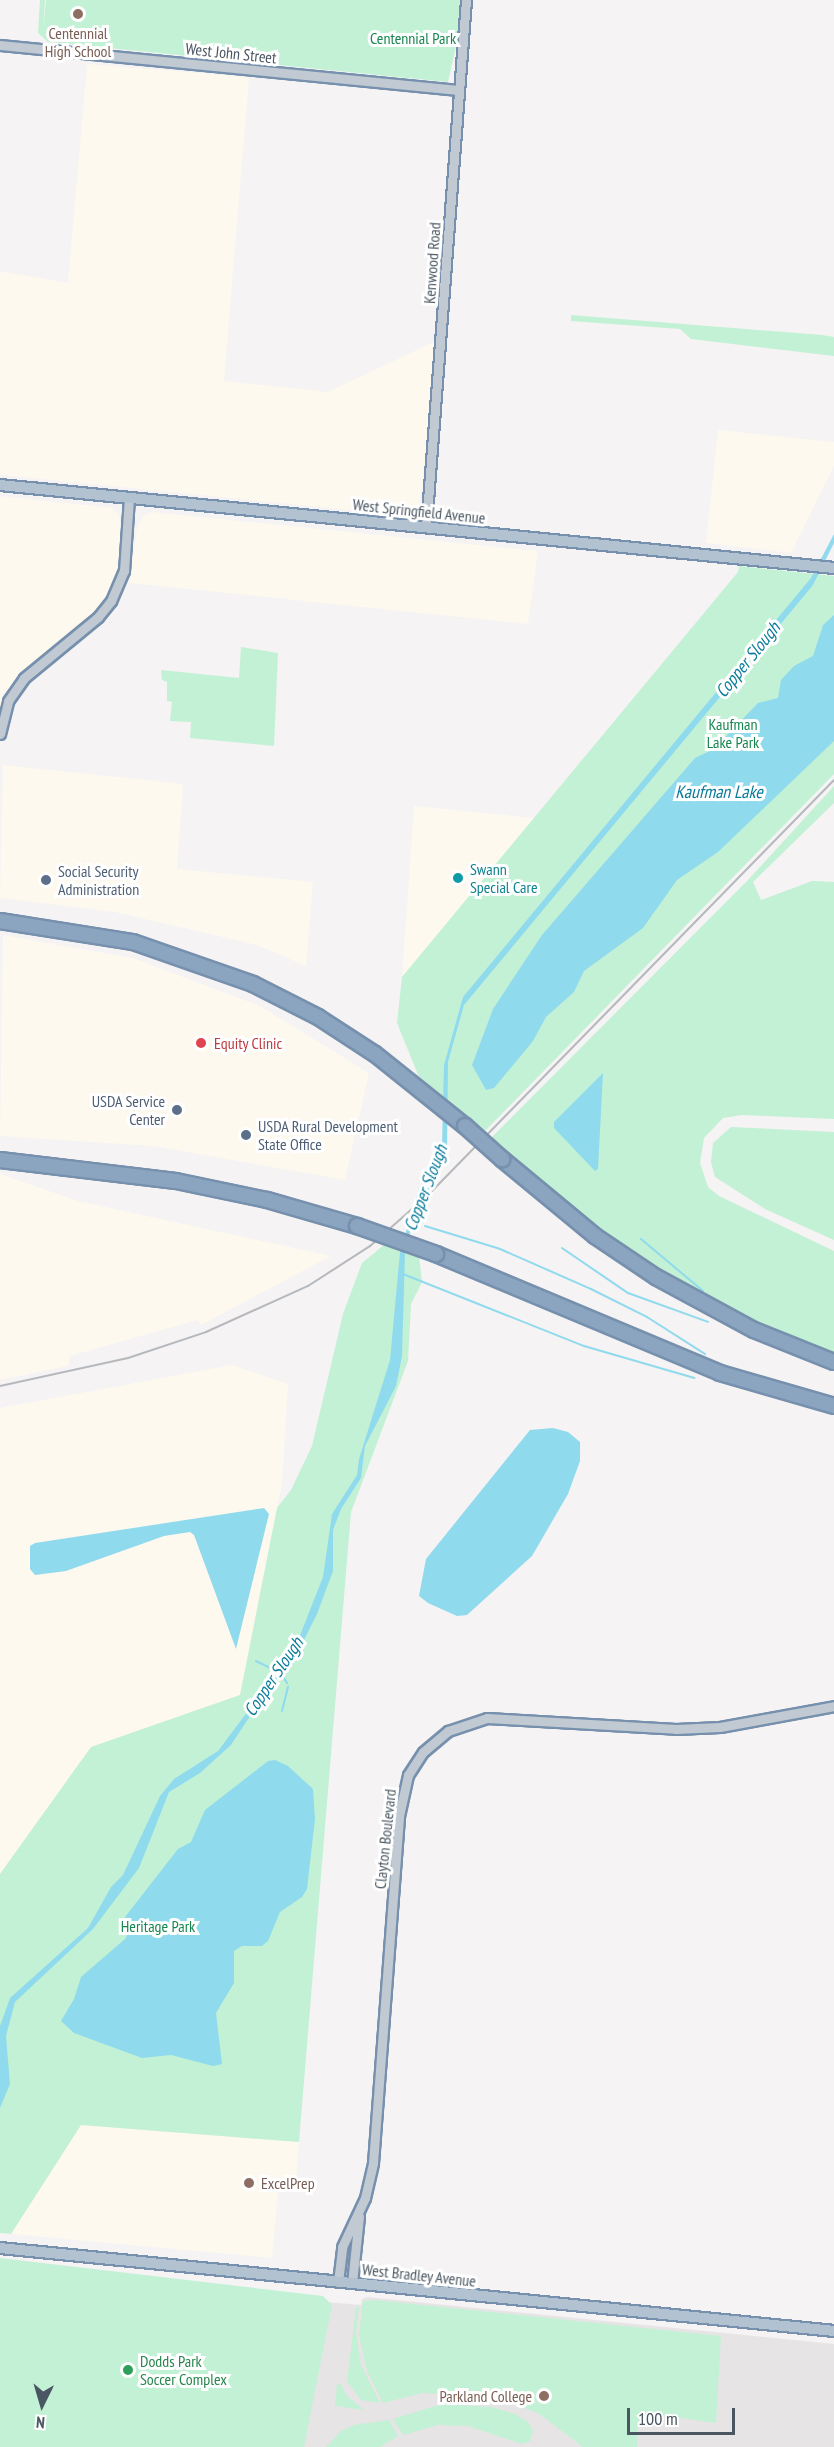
<!DOCTYPE html>
<style>
body{margin:0}
#map{position:relative;width:834px;height:2447px;overflow:hidden;background:#f5f3f3;font-family:"PT Sans Narrow",sans-serif}
div>[style]{position:absolute}
[style*='--x']{left:calc(var(--x)*1px);top:calc(var(--y)*1px);width:calc(var(--w)*1px);rotate:calc(var(--a)*1deg)}
.commercial>*{inset:0;background:#fdf9ef}
.education>*{inset:0;background:#e6e4e5}
.green>*{inset:0;background:#c3f1d5}
.water>*{inset:0;background:#90daee}
.stream>*{height:2px;margin:-1px;padding:0 1px;transform-origin:1px;border-radius:1px;background:#90daee}
.roads{filter:drop-shadow(2px 0 #7690ad) drop-shadow(-2px 0 #7690ad) drop-shadow(0 2px #7690ad) drop-shadow(0 -2px #7690ad)}
.minor>*{height:9px;margin:-4.5px;padding:0 4.5px;transform-origin:4.5px;border-radius:4.5px;background:#c1cad2}
.major>*{height:10px;margin:-5px;padding:0 5px;transform-origin:5px;border-radius:5px;background:#b3c2d1}
.highway>*{height:14px;margin:-7px;padding:0 7px;transform-origin:7px;border-radius:7px;background:#8ba5c1}
.rail>*{height:2px;margin:-1px;padding:0 1px;transform-origin:1px;border-radius:1px;background:#b5b8bd}
.bridges{filter:drop-shadow(2px 0 #7690ad) drop-shadow(-2px 0 #7690ad) drop-shadow(0 2px #7690ad) drop-shadow(0 -2px #7690ad)}
.highway-bridge>*{height:14px;margin:-7px;padding:0 7px;transform-origin:7px;border-radius:7px;background:#8ba5c1}
.dots>*{width:16px;height:16px;translate:-50% -50%;box-sizing:border-box;border:3px solid #fff;border-radius:50%}
span{translate:-50% -50%;white-space:nowrap;text-align:center;line-height:1.15;-webkit-text-stroke:6px #fff;paint-order:stroke}
.education-label{font-size:16px;color:#785e54}
.left{translate:0 -50%;text-align:left}
.right{translate:-100% -50%;text-align:right}
.park-label{font-size:16px;color:#17864f}
.street-label{font-size:16px;color:#4a5661}
.culture-label{font-size:16px;color:#0d838f}
.service-label{font-size:16px;color:#4e5e75}
.health-label{font-size:16px;color:#be3a42}
.leisure-label{font-size:16px;color:#27864d}
.water-label{font-size:18px;color:#0c7c9b;font-style:italic}
.north{position:absolute;left:12px;top:2375px;width:60px;height:60px;-webkit-text-stroke:4px #fff;paint-order:stroke;rotate:185deg;font-size:16px;font-weight:700;line-height:24px;text-align:center;color:#4a5661}
.north::after{content:'';display:block;margin:auto;width:21px;height:27px;background:#4a5661;clip-path:polygon(50% 0,100% 100%,50% 72%,0 100%)}
.scale{position:absolute;left:627px;top:2408px;width:108px;height:27px;box-sizing:border-box;border:3px solid #4a5661;border-top:0;padding-left:8px;font-size:18px;line-height:21px;white-space:nowrap;color:#4a5661;-webkit-text-stroke:4px #fff;paint-order:stroke}
</style>
<div id="map">
<div class="commercial">
<i style="clip-path:polygon(87px 64px,249px 77px,224px 381px,328px 392px,436px 341px,423px 482px,419px 503px,411px 512px,400px 515px,0 475px,0 271px,68px 283px)"></i>
<i style="clip-path:polygon(718px 430px,834px 442px,834px 466px,791px 553px,706px 543px)"></i>
<i style="clip-path:polygon(0 496px,113px 508px,120px 517px,121px 543px,116px 583px,103px 605px,3px 694px,0 718px)"></i>
<i style="clip-path:polygon(152px 512px,538px 551px,528px 624px,129px 583px,137px 528px,144px 516px)"></i>
<i style="clip-path:polygon(3px 765px,183px 784px,177px 869px,313px 882px,306px 966px,257px 945px,115px 912px,0 898px)"></i>
<i style="clip-path:polygon(414px 806px,534px 818px,402px 977px)"></i>
<i style="clip-path:polygon(3px 935px,133px 958px,260px 1006px,369px 1073px,345px 1180px,153px 1146px,0 1136px)"></i>
<i style="clip-path:polygon(0 1174px,78px 1201px,331px 1256px,201px 1325px,197px 1320px,70px 1356px,68px 1366px,0 1380px)"></i>
<i style="clip-path:polygon(232px 1365px,288px 1384px,282px 1484px,240px 1695px,91px 1747px,0 1874px,0 1408px)"></i>
<i style="clip-path:polygon(81px 2125px,299px 2142px,296px 2182px,278px 2193px,272px 2258px,11px 2234px)"></i>
</div>
<div class="education">
<i style="clip-path:polygon(367px 2297px,834px 2344px,834px 2447px,250px 2447px,326px 2302px,361px 2305px,362px 2299px)"></i>
</div>
<div class="green">
<i style="clip-path:polygon(40px 0,45px 0,43px 29px,46px 0,460px 0,457px 42px,448px 82px,48px 42px,38px 33px)"></i>
<i style="clip-path:polygon(571px 315px,822px 335px,834px 337px,834px 356px,691px 339px,680px 329px,571px 321px)"></i>
<i style="clip-path:polygon(739px 566px,834px 576px,834px 774px,484px 1132px,419px 1077px,397px 1023px,402px 977px,738px 572px)"></i>
<i style="clip-path:polygon(241px 647px,278px 653px,274px 746px,190px 738px,191px 722px,170px 721px,172px 702px,167px 701px,167px 682px,162px 680px,161px 670px,239px 678px)"></i>
<i style="clip-path:polygon(834px 786px,834px 803px,753px 882px,761px 900px,812px 881px,834px 882px,834px 1119px,742px 1115px,723px 1118px,704px 1138px,700px 1163px,708px 1187px,719px 1196px,834px 1251px,834px 1355px,727px 1308px,649px 1264px,580px 1213px,491px 1138px,748px 880px)"></i>
<i style="clip-path:polygon(731px 1127px,834px 1132px,834px 1240px,765px 1209px,715px 1177px,711px 1162px,713px 1143px)"></i>
<i style="clip-path:polygon(385px 1244px,419px 1256px,422px 1282px,411px 1304px,408px 1361px,351px 1512px,299px 2142px,81px 2125px,11px 2234px,0 2233px,0 1874px,91px 1747px,240px 1695px,277px 1508px,291px 1490px,312px 1446px,343px 1314px,362px 1263px)"></i>
<i style="clip-path:polygon(0 2258px,323px 2296px,332px 2305px,304px 2447px,0 2447px)"></i>
<i style="clip-path:polygon(375px 2300px,721px 2336px,716px 2423px,658px 2415px,637px 2427px,637px 2447px,583px 2447px,538px 2413px,492px 2397px,422px 2393px,383px 2403px,367px 2371px,359px 2335px,363px 2301px)"></i>
<i style="clip-path:polygon(356px 2307px,359px 2307px,356px 2333px,361px 2365px,380px 2403px,361px 2400px,347px 2381px)"></i>
<i style="clip-path:polygon(337px 2384px,341px 2384px,347px 2396px,364px 2410px,335px 2406px)"></i>
<i style="clip-path:polygon(442px 2404px,491px 2407px,515px 2414px,528px 2422px,533px 2431px,530px 2441px,522px 2444px,468px 2426px,438px 2425px,403px 2435px,393px 2419px)"></i>
<i style="clip-path:polygon(389px 2420px,398px 2436px,380px 2447px,326px 2447px,341px 2431px,354px 2425px)"></i>
</div>
<div class="water">
<i style="clip-path:polygon(834px 534px,834px 543px,813px 585px,464px 1005px,448px 1062px,447px 1151px,411px 1229px,405px 1252px,402px 1356px,396px 1386px,365px 1446px,361px 1478px,341px 1509px,333px 1530px,333px 1571px,317px 1614px,291px 1666px,264px 1695px,231px 1745px,200px 1773px,169px 1792px,139px 1868px,93px 1929px,15px 2002px,6px 2036px,10px 2084px,0 2108px,0 2026px,10px 1998px,88px 1928px,111px 1887px,123px 1875px,160px 1796px,174px 1779px,218px 1751px,295px 1648px,323px 1577px,332px 1514px,357px 1475px,359px 1459px,390px 1360px,400px 1252px,419px 1188px,442px 1146px,444px 1065px,463px 997px,811px 578px)"></i>
<i style="clip-path:polygon(834px 615px,834px 741px,718px 852px,677px 880px,643px 928px,584px 971px,574px 992px,546px 1017px,533px 1041px,494px 1088px,486px 1090px,472px 1065px,493px 1009px,542px 935px,695px 758px,714px 749px,758px 703px,778px 698px,781px 680px,794px 666px,813px 656px,823px 625px)"></i>
<i style="clip-path:polygon(603px 1073px,598px 1169px,595px 1171px,554px 1128px,554px 1122px)"></i>
<i style="clip-path:polygon(553px 1428px,568px 1432px,580px 1442px,580px 1461px,568px 1494px,532px 1556px,467px 1615px,457px 1616px,428px 1603px,419px 1596px,426px 1559px,530px 1430px)"></i>
<i style="clip-path:polygon(264px 1508px,269px 1514px,236px 1649px,194px 1535px,190px 1532px,164px 1536px,66px 1571px,35px 1575px,30px 1569px,30px 1546px,35px 1543px)"></i>
<i style="clip-path:polygon(275px 1760px,288px 1766px,313px 1789px,315px 1819px,307px 1889px,302px 1897px,280px 1912px,268px 1941px,262px 1946px,242px 1946px,234px 1951px,234px 1983px,216px 2013px,222px 2064px,213px 2066px,171px 2055px,142px 2058px,74px 2033px,61px 2021px,74px 1999px,81px 1977px,125px 1939px,128px 1933px,125px 1917px,178px 1849px,191px 1842px,205px 1810px,268px 1761px)"></i>
</div>
<div class="stream">
<i style="--x:425;--y:1226;--w:78;--a:17"></i>
<i style="--x:500;--y:1249;--w:99;--a:23.7"></i>
<i style="--x:591;--y:1289;--w:63;--a:26.6"></i>
<i style="--x:647;--y:1317;--w:69;--a:32.5"></i>
<i style="--x:641;--y:1239;--w:81;--a:40"></i>
<i style="--x:562;--y:1248;--w:80;--a:34.3"></i>
<i style="--x:628;--y:1293;--w:85;--a:19.9"></i>
<i style="--x:403;--y:1274;--w:195;--a:21.7"></i>
<i style="--x:584;--y:1346;--w:115;--a:16.2"></i>
<i style="--x:256;--y:1661;--w:28;--a:26"></i>
<i style="--x:281;--y:1673;--w:12;--a:59"></i>
<i style="--x:282;--y:1711;--w:25;--a:-76"></i>
</div>
<div class="roads">
<div class="minor">
<i style="--x:0;--y:45;--w:461;--a:5.6"></i>
<i style="--x:426;--y:527;--w:529;--a:-85.66"></i>
<i style="--x:0;--y:734;--w:34;--a:-76"></i>
<i style="--x:8;--y:701;--w:28;--a:-55"></i>
<i style="--x:24;--y:678;--w:96;--a:-39.5"></i>
<i style="--x:98;--y:617;--w:21;--a:-51"></i>
<i style="--x:111;--y:601;--w:33;--a:-67"></i>
<i style="--x:124;--y:571;--w:73;--a:-86.1"></i>
<i style="--x:338;--y:2282;--w:35;--a:-83"></i>
<i style="--x:342;--y:2247;--w:54;--a:-64.9"></i>
<i style="--x:365;--y:2198;--w:36;--a:-77"></i>
<i style="--x:373;--y:2163;--w:348;--a:-85.7"></i>
<i style="--x:399;--y:1816;--w:42;--a:-77.6"></i>
<i style="--x:408;--y:1775;--w:27;--a:-57"></i>
<i style="--x:423;--y:1752;--w:33;--a:-40"></i>
<i style="--x:448;--y:1731;--w:41;--a:-18.4"></i>
<i style="--x:487;--y:1718;--w:189;--a:3.3"></i>
<i style="--x:676;--y:1729;--w:44;--a:-2.6"></i>
<i style="--x:720;--y:1727;--w:116;--a:-10.4"></i>
<i style="--x:352;--y:2283;--w:67;--a:-84"></i>
</div>
<div class="major">
<i style="--x:0;--y:485;--w:838;--a:5.68"></i>
<i style="--x:0;--y:2248;--w:838;--a:5.68"></i>
</div>
<div class="highway">
<i style="--x:0;--y:921;--w:135;--a:9"></i>
<i style="--x:133;--y:942;--w:127;--a:19.3"></i>
<i style="--x:253;--y:984;--w:73;--a:26.9"></i>
<i style="--x:318;--y:1017;--w:68;--a:33"></i>
<i style="--x:375;--y:1054;--w:115;--a:38.7"></i>
<i style="--x:502;--y:1159;--w:121;--a:39.6"></i>
<i style="--x:595;--y:1236;--w:73;--a:33.9"></i>
<i style="--x:656;--y:1277;--w:111;--a:28.4"></i>
<i style="--x:754;--y:1330;--w:86;--a:21.8"></i>
<i style="--x:0;--y:1160;--w:177;--a:6.8"></i>
<i style="--x:176;--y:1181;--w:93;--a:11.8"></i>
<i style="--x:267;--y:1200;--w:94;--a:16.1"></i>
<i style="--x:436;--y:1254;--w:308;--a:22.7"></i>
<i style="--x:720;--y:1373;--w:119;--a:16.1"></i>
</div>
</div>
<div class="rail">
<i style="--x:0;--y:1386;--w:131;--a:-12.3"></i>
<i style="--x:128;--y:1358;--w:82;--a:-18.4"></i>
<i style="--x:206;--y:1332;--w:112;--a:-24.3"></i>
<i style="--x:308;--y:1286;--w:74;--a:-32.8"></i>
<i style="--x:370;--y:1246;--w:81;--a:-41.5"></i>
<i style="--x:431;--y:1192;--w:576;--a:-45.63"></i>
</div>
<div class="bridges">
<div class="highway-bridge">
<i style="--x:465;--y:1126;--w:50;--a:41.7"></i>
<i style="--x:357;--y:1226;--w:84;--a:19.5"></i>
</div>
</div>
<div class="dots">
<i style="left:78px;top:14px;background:#8d6e63"></i>
<i style="left:458px;top:878px;background:#0f9aa8"></i>
<i style="left:46px;top:880px;background:#5c6f8a"></i>
<i style="left:201px;top:1043px;background:#e0444e"></i>
<i style="left:177px;top:1110px;background:#5c6f8a"></i>
<i style="left:246px;top:1135px;background:#5c6f8a"></i>
<i style="left:249px;top:2183px;background:#8d6e63"></i>
<i style="left:128px;top:2370px;background:#2e9e5b"></i>
<i style="left:544px;top:2396px;background:#8d6e63"></i>
</div>
<div class="education-label">
<span style="left:78px;top:42px">Centennial<br>High School</span>
<span class="left" style="left:261px;top:2183px">ExcelPrep</span>
<span class="right" style="left:532px;top:2396px">Parkland College</span>
</div>
<div class="park-label">
<span style="left:413px;top:38px">Centennial Park</span>
<span style="left:733px;top:733px">Kaufman<br>Lake Park</span>
<span style="left:158px;top:1926px">Heritage Park</span>
</div>
<div class="street-label">
<span style="left:231px;top:53px;rotate:6deg">West John Street</span>
<span style="left:432px;top:263px;rotate:-86deg">Kenwood Road</span>
<span style="left:419px;top:511px;rotate:6deg">West Springfield Avenue</span>
<span style="left:385px;top:1839px;rotate:-84deg">Clayton Boulevard</span>
<span style="left:419px;top:2275px;rotate:6deg">West Bradley Avenue</span>
</div>
<div class="culture-label">
<span class="left" style="left:470px;top:878px">Swann<br>Special Care</span>
</div>
<div class="service-label">
<span class="left" style="left:58px;top:880px">Social Security<br>Administration</span>
<span class="right" style="left:165px;top:1110px">USDA Service<br>Center</span>
<span class="left" style="left:258px;top:1135px">USDA Rural Development<br>State Office</span>
</div>
<div class="health-label">
<span class="left" style="left:214px;top:1043px">Equity Clinic</span>
</div>
<div class="leisure-label">
<span class="left" style="left:140px;top:2370px">Dodds Park<br>Soccer Complex</span>
</div>
<div class="water-label">
<span style="left:748px;top:660px;rotate:-51deg">Copper Slough</span>
<span style="left:719px;top:792px">Kaufman Lake</span>
<span style="left:426px;top:1188px;rotate:-69deg">Copper Slough</span>
<span style="left:274px;top:1677px;rotate:-56deg">Copper Slough</span>
</div>
<div class="north">N</div>
<div class="scale">100 m</div>
</div>
